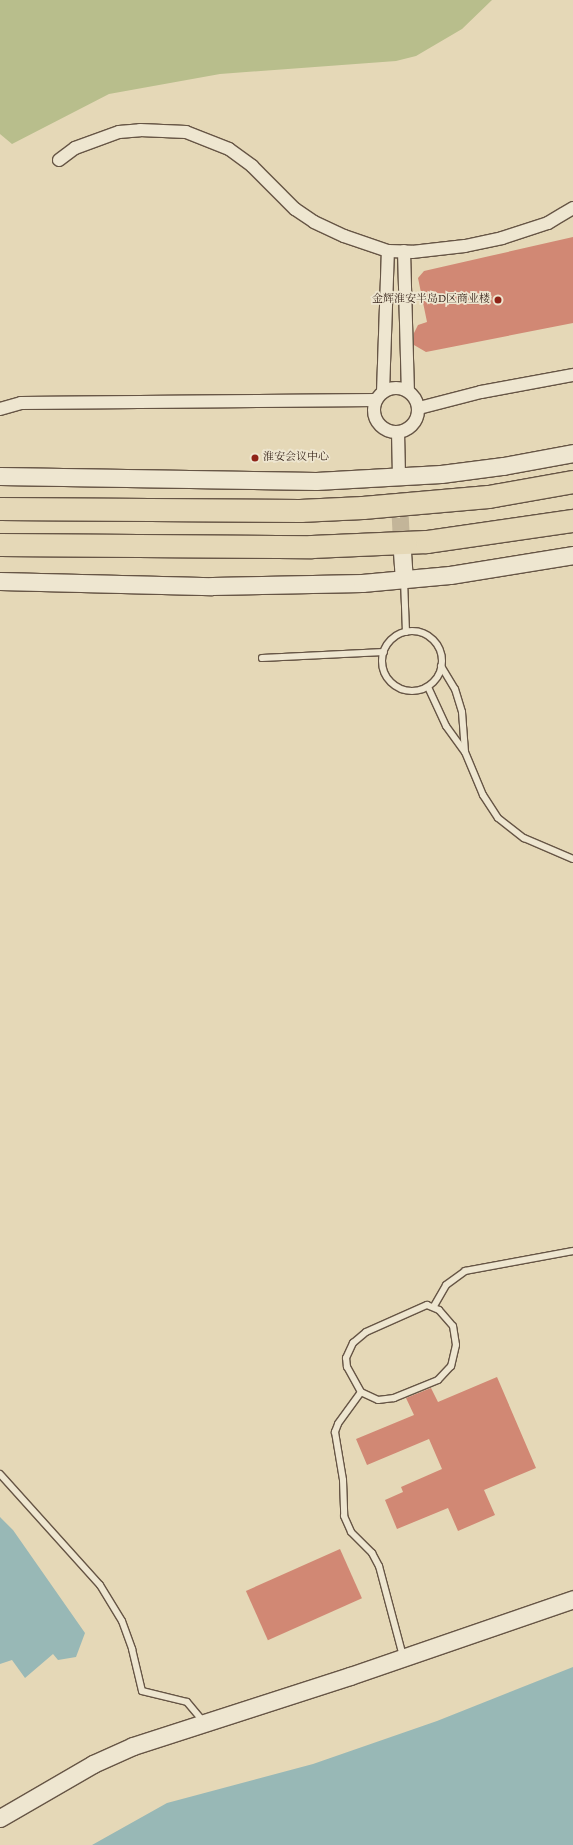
<!DOCTYPE html>
<meta charset="utf-8">
<style>
body{margin:0}
#map{position:relative;width:573px;height:1845px;overflow:hidden;background:#e5d8b7;font-family:Vollkorn,"Noto Serif SC",serif}
div>[style]{position:absolute}
[style*='--x']{left:calc(var(--x)*1px);top:calc(var(--y)*1px);width:calc(var(--w)*1px);rotate:calc(var(--a)*1deg)}
.green>*{inset:0;background:#b8be8c}
.water>*{inset:0;background:#98b8b6}
.building>*{inset:0;background:#d18874;transform-origin:0 0}
.secondary-tunnel>*{height:17px;margin-top:-8.5px;transform-origin:0;background:repeating-linear-gradient(90deg,#c3b599 0 17px,transparent 0 25px)}
.roads{filter:drop-shadow(1px 0 #665545) drop-shadow(-1px 0 #665545) drop-shadow(0 1px #665545) drop-shadow(0 -1px #665545)}
.lane>*{height:6px;margin:-3px;padding:0 3px;transform-origin:3px;border-radius:3px;background:#eee6d0}
.lane>.ring{margin:-3px;padding:0;box-sizing:content-box;background:none;border:6px solid #eee6d0;border-radius:50%}
.street>*{height:12px;margin:-6px;padding:0 6px;transform-origin:6px;border-radius:6px;background:#eee6d0}
.street>.ring{margin:-6px;padding:0;box-sizing:content-box;background:none;border:12px solid #eee6d0;border-radius:50%}
.secondary>*{height:17px;margin:-8.5px;padding:0 8.5px;transform-origin:8.5px;border-radius:8.5px;background:#eee6d0}
.highway>*{height:22px;margin:-11px;padding:0 11px;transform-origin:11px;border-radius:11px;background:#e5d8b7}
.dots>*{width:11px;height:11px;translate:-50% -50%;box-sizing:border-box;border:2px solid #eee6d0;border-radius:50%}
span{translate:-50% -50%;white-space:nowrap;text-align:center;line-height:1.15;-webkit-text-stroke:3.5px #eee6d0;paint-order:stroke}
.poi-label{font-size:11px;color:#3c291f}
.right{translate:-100% -50%;text-align:right}
.left{translate:0 -50%;text-align:left}
</style>
<div id="map">
<div class="green">
<i style="clip-path:polygon(0 0,492px 0,462px 29px,416px 56px,396px 61px,220px 74px,109px 94px,12px 144px,0 134px)"></i>
</div>
<div class="water">
<i style="clip-path:polygon(0 1517px,13px 1530px,85px 1633px,76px 1657px,58px 1660px,53px 1654px,25px 1678px,12px 1660px,0 1664px)"></i>
<i style="clip-path:polygon(573px 1667px,573px 1845px,92px 1845px,167px 1803px,313px 1764px,437px 1721px)"></i>
</div>
<div class="building">
<i style="clip-path:polygon(573px 237px,573px 323px,426px 352px,414px 345px,414px 333px,418px 325px,427px 322px,418px 278px,424px 271px)"></i>
<i style="clip-path:polygon(497px 1377px,536px 1468px,484px 1490px,495px 1515px,458px 1531px,448px 1508px,397px 1529px,385px 1500px,403px 1492px,401px 1487px,442px 1469px,429px 1439px,367px 1465px,356px 1439px,414px 1415px,406px 1398px,431px 1388px,438px 1402px)"></i>
<i style="left:340px;top:1549px;width:54px;height:103px;rotate:66deg"></i>
</div>
<div class="secondary-tunnel">
<i style="--x:399;--y:492;--w:60;--a:87.1"></i>
</div>
<div class="roads">
<div class="lane">
<i style="--x:404;--y:580;--w:52;--a:87.8"></i>
<i class="ring" style="left:382px;top:631px;width:54px;height:54px"></i>
<i style="--x:262;--y:658;--w:122;--a:-2.8"></i>
<i style="--x:441;--y:666;--w:27;--a:59"></i>
<i style="--x:455;--y:689;--w:24;--a:73"></i>
<i style="--x:462;--y:712;--w:40;--a:85.7"></i>
<i style="--x:428;--y:687;--w:43;--a:65.2"></i>
<i style="--x:446;--y:726;--w:32;--a:54"></i>
<i style="--x:465;--y:752;--w:47;--a:67.3"></i>
<i style="--x:483;--y:795;--w:27;--a:57"></i>
<i style="--x:498;--y:818;--w:33;--a:38"></i>
<i style="--x:524;--y:838;--w:53;--a:23.2"></i>
<i style="--x:427;--y:1305;--w:13;--a:23"></i>
<i style="--x:439;--y:1310;--w:21;--a:49"></i>
<i style="--x:453;--y:1326;--w:19;--a:81"></i>
<i style="--x:456;--y:1345;--w:22;--a:103"></i>
<i style="--x:451;--y:1366;--w:19;--a:133"></i>
<i style="--x:438;--y:1380;--w:48;--a:157.8"></i>
<i style="--x:394;--y:1398;--w:16;--a:173"></i>
<i style="--x:378;--y:1400;--w:19;--a:-155"></i>
<i style="--x:361;--y:1392;--w:29;--a:-119"></i>
<i style="--x:347;--y:1367;--w:9;--a:-96"></i>
<i style="--x:346;--y:1358;--w:17;--a:-65"></i>
<i style="--x:353;--y:1343;--w:17;--a:-40"></i>
<i style="--x:366;--y:1332;--w:67;--a:-23.9"></i>
<i style="--x:434;--y:1306;--w:24;--a:-60"></i>
<i style="--x:446;--y:1285;--w:24;--a:-36"></i>
<i style="--x:465;--y:1271;--w:110;--a:-10.5"></i>
<i style="--x:361;--y:1392;--w:39;--a:126"></i>
<i style="--x:338;--y:1424;--w:9;--a:111"></i>
<i style="--x:335;--y:1432;--w:49;--a:80.5"></i>
<i style="--x:343;--y:1480;--w:36;--a:88"></i>
<i style="--x:344;--y:1516;--w:17;--a:66"></i>
<i style="--x:351;--y:1532;--w:30;--a:45"></i>
<i style="--x:372;--y:1553;--w:15;--a:62"></i>
<i style="--x:379;--y:1566;--w:93;--a:75.1"></i>
<i style="--x:0;--y:1474;--w:149;--a:48"></i>
<i style="--x:100;--y:1585;--w:42;--a:58.6"></i>
<i style="--x:122;--y:1621;--w:30;--a:70"></i>
<i style="--x:132;--y:1649;--w:43;--a:76.6"></i>
<i style="--x:142;--y:1691;--w:46;--a:13.7"></i>
<i style="--x:187;--y:1702;--w:25;--a:50"></i>
</div>
<div class="street">
<i style="--x:59;--y:160;--w:20;--a:-37"></i>
<i style="--x:75;--y:148;--w:47;--a:-20"></i>
<i style="--x:119;--y:132;--w:21;--a:-5"></i>
<i style="--x:140;--y:130;--w:46;--a:2.5"></i>
<i style="--x:186;--y:132;--w:46;--a:21.6"></i>
<i style="--x:229;--y:149;--w:29;--a:36"></i>
<i style="--x:252;--y:166;--w:61;--a:45"></i>
<i style="--x:295;--y:209;--w:23;--a:34"></i>
<i style="--x:314;--y:222;--w:33;--a:25"></i>
<i style="--x:344;--y:236;--w:46;--a:18.8"></i>
<i style="--x:388;--y:251;--w:24;--a:2"></i>
<i style="--x:412;--y:252;--w:53;--a:-6.5"></i>
<i style="--x:465;--y:246;--w:38;--a:-12"></i>
<i style="--x:502;--y:238;--w:48;--a:-18.1"></i>
<i style="--x:548;--y:223;--w:29;--a:-31"></i>
<i style="--x:404;--y:251;--w:140;--a:88.4"></i>
<i class="ring" style="left:374px;top:388px;width:32px;height:32px"></i>
<i style="--x:383;--y:392;--w:141;--a:-88"></i>
<i style="--x:419;--y:408;--w:64;--a:-14.5"></i>
<i style="--x:481;--y:392;--w:94;--a:-10.5"></i>
<i style="--x:0;--y:409;--w:22;--a:-16"></i>
<i style="--x:21;--y:403;--w:355;--a:-0.5"></i>
<i style="--x:398;--y:432;--w:45;--a:88.7"></i>
</div>
<div class="secondary">
<i style="--x:0;--y:476;--w:316;--a:0.9"></i>
<i style="--x:316;--y:481;--w:125;--a:-3.2"></i>
<i style="--x:441;--y:474;--w:63;--a:-7.4"></i>
<i style="--x:503;--y:466;--w:71;--a:-10.5"></i>
<i style="--x:402;--y:552;--w:27;--a:86"></i>
<i style="--x:0;--y:581;--w:212;--a:1.4"></i>
<i style="--x:212;--y:586;--w:150;--a:-1.1"></i>
<i style="--x:362;--y:583;--w:88;--a:-5.2"></i>
<i style="--x:450;--y:575;--w:125;--a:-9.2"></i>
<i style="--x:0;--y:1818;--w:108;--a:-30.1"></i>
<i style="--x:93;--y:1764;--w:44;--a:-24.2"></i>
<i style="--x:133;--y:1746;--w:228;--a:-17.9"></i>
<i style="--x:350;--y:1676;--w:236;--a:-19"></i>
</div>
<div class="highway">
<i style="--x:0;--y:509;--w:300;--a:0.4"></i>
<i style="--x:300;--y:511;--w:63;--a:-2.7"></i>
<i style="--x:363;--y:508;--w:126;--a:-5"></i>
<i style="--x:489;--y:497;--w:85;--a:-10.1"></i>
<i style="--x:0;--y:545;--w:312;--a:0.4"></i>
<i style="--x:312;--y:547;--w:115;--a:-2.5"></i>
<i style="--x:427;--y:542;--w:148;--a:-8.2"></i>
</div>
</div>
<div class="dots">
<i style="left:498px;top:300px;background:#8f2418"></i>
<i style="left:255px;top:458px;background:#8f2418"></i>
</div>
<div class="poi-label">
<span class="right" style="left:490px;top:300px">金辉淮安半岛D区商业楼</span>
<span class="left" style="left:263px;top:458px">淮安会议中心</span>
</div>
</div>
